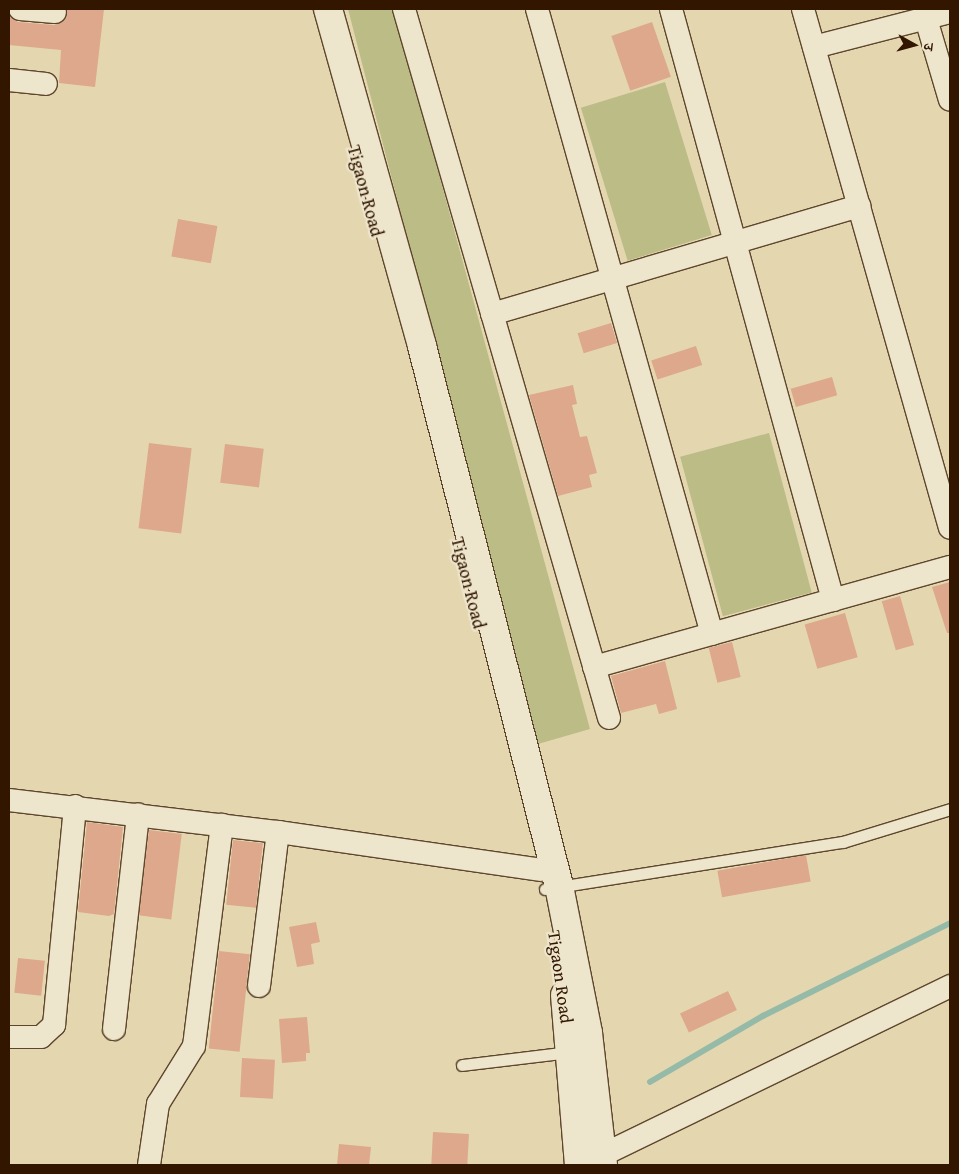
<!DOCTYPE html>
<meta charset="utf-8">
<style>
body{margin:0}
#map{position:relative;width:959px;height:1174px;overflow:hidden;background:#e4d7b0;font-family:"Gentium Book Plus","Noto Serif Devanagari",serif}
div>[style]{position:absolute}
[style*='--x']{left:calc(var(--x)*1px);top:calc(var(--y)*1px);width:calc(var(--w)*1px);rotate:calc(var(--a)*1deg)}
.green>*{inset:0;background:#bcbc86;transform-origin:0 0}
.stream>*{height:5.5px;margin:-2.75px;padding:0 2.75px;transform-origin:2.75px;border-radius:2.75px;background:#96baa8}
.building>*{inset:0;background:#dda88b;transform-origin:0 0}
.roads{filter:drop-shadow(1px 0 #5e462c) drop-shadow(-1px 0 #5e462c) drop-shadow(0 1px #5e462c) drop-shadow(0 -1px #5e462c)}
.service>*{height:11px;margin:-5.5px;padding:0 5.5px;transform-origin:5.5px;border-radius:5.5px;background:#ede5cc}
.minor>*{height:22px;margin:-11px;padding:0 11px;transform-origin:11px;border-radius:11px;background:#ede5cc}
.tertiary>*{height:28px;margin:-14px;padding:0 14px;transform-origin:14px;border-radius:14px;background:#ede5cc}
span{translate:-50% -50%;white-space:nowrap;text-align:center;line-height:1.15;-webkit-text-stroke:4.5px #ede5cc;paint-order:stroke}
.street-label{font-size:18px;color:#321600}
.frame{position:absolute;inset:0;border:10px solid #321600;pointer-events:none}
.north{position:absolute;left:889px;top:20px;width:50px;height:50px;-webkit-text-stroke:4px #ede5cc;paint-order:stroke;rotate:97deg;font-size:14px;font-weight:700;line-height:20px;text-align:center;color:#321600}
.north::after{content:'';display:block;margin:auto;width:18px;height:22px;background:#321600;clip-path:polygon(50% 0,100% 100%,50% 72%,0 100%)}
</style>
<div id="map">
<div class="green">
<i style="clip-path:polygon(348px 9px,394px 9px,590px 729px,538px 744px)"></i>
<i style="left:665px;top:82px;width:160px;height:88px;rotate:73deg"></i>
<i style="left:769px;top:433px;width:165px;height:92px;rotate:75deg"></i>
</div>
<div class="stream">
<i style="--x:650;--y:1082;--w:131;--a:-30.3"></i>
<i style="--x:763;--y:1016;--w:209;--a:-26.4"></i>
</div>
<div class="building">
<i style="clip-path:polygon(67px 9px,104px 9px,95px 87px,59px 83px,61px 50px,9px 45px,9px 15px,18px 22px,54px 25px,65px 20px)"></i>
<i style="left:652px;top:22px;width:58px;height:43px;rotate:71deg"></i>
<i style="left:178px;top:219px;width:40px;height:38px;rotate:10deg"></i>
<i style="left:611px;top:323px;width:21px;height:35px;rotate:73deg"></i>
<i style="left:696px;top:346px;width:20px;height:47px;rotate:72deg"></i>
<i style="left:832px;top:377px;width:19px;height:43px;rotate:74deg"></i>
<i style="clip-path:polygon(573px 385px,577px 404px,572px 405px,580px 437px,587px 436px,597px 473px,589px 475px,592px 487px,558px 496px,529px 395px)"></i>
<i style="left:149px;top:443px;width:43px;height:86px;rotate:7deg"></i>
<i style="left:225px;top:444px;width:39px;height:39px;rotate:7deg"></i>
<i style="clip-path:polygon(950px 582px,950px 633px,947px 633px,932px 587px)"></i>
<i style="left:900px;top:596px;width:51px;height:19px;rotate:74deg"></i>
<i style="left:845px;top:613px;width:46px;height:42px;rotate:74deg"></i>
<i style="left:732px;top:642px;width:36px;height:24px;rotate:76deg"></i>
<i style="clip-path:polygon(665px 661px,677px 709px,659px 714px,656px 704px,621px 713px,611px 676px)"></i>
<i style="clip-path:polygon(87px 822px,123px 827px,114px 914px,109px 916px,78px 912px)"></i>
<i style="left:149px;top:830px;width:33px;height:86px;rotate:7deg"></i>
<i style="left:233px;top:840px;width:30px;height:65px;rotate:6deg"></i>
<i style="left:806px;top:855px;width:27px;height:90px;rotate:80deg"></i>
<i style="clip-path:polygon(316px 922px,320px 942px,311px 944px,314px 964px,297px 967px,289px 927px)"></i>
<i style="left:219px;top:951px;width:31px;height:98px;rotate:6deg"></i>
<i style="left:18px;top:958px;width:27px;height:35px;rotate:6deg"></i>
<i style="left:728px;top:991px;width:21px;height:53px;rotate:65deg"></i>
<i style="clip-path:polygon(307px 1017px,310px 1053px,306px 1053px,306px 1061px,282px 1063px,279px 1019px)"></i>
<i style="left:242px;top:1058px;width:33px;height:39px;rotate:3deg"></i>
<i style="left:433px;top:1132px;width:36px;height:33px;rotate:3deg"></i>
<i style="clip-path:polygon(339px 1144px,371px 1147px,369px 1165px,337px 1165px)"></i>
</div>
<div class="roads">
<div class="service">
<i style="--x:545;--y:889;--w:302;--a:-9"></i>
<i style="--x:843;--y:842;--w:112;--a:-17.1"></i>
<i style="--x:462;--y:1065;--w:109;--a:-6.9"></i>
</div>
<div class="minor">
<i style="--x:20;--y:9;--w:35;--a:5"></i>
<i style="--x:404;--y:9;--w:738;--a:73.87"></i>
<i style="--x:537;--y:9;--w:649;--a:74.36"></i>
<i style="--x:671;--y:9;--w:613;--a:74.67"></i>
<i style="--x:803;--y:9;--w:539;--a:74.19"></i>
<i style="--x:926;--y:19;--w:84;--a:73.5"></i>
<i style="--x:814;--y:47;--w:140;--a:-14.4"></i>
<i style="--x:9;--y:80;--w:37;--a:6"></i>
<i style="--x:492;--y:314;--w:383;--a:-16.4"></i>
<i style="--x:594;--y:667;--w:370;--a:-15.7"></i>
<i style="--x:9;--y:800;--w:271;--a:6.8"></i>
<i style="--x:278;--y:832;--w:266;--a:8.2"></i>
<i style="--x:259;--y:986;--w:155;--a:-83"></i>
<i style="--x:114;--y:1029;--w:216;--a:-83.6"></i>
<i style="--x:9;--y:1037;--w:32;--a:0"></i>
<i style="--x:41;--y:1037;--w:18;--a:-43"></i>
<i style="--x:54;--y:1025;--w:220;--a:-84.5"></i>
<i style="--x:588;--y:1162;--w:403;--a:-25.9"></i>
<i style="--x:149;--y:1165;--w:62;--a:-81.6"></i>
<i style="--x:158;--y:1104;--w:68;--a:-58.2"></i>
<i style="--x:194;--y:1046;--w:223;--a:-82.8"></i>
</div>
<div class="tertiary">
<i style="--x:328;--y:9;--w:350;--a:74.4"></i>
<i style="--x:422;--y:346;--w:557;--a:75.76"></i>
<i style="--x:559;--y:886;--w:150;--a:78.8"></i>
<i style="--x:588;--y:1033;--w:133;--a:83.5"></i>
<i style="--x:565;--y:995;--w:171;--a:85.3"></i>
</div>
</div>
<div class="street-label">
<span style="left:365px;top:191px;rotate:75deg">Tigaon Road</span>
<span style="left:468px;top:583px;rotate:76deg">Tigaon Road</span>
<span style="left:560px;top:977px;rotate:82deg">Tigaon Road</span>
</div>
<div class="frame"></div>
<div class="north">उ</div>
</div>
